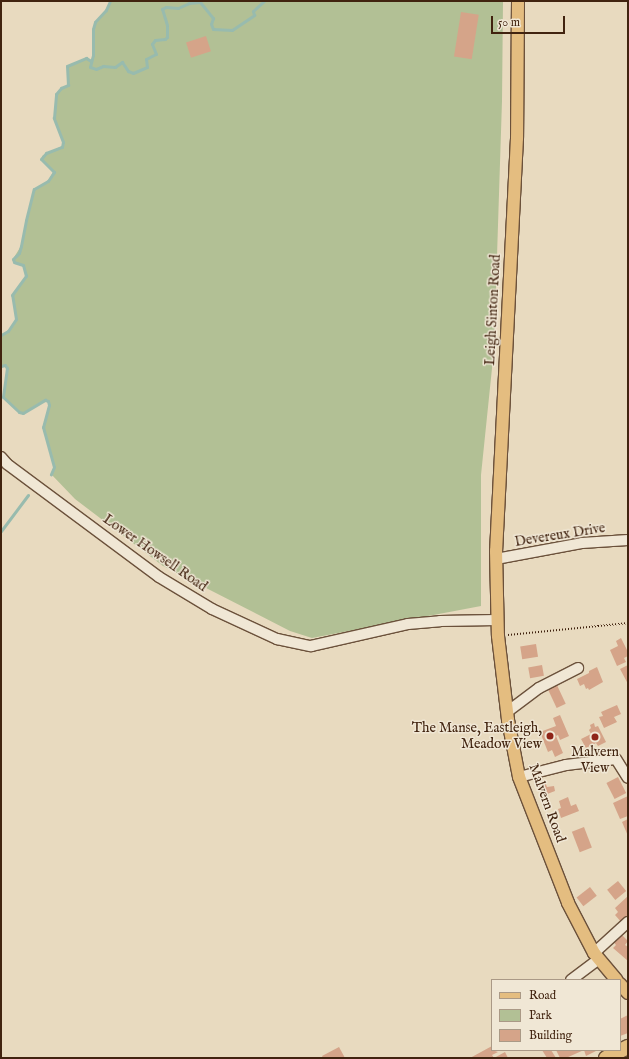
<!DOCTYPE html>
<style>
body{margin:0}
#map{position:relative;width:629px;height:1059px;overflow:hidden;background:#e8dabf;font-family:"IM FELL English",serif}
div>[style]{position:absolute}
[style*='--x']{left:calc(var(--x)*1px);top:calc(var(--y)*1px);width:calc(var(--w)*1px);rotate:calc(var(--a)*1deg)}
.green>*{inset:0;background:#b2c095}
.stream>*{height:3px;margin:-1.5px;padding:0 1.5px;transform-origin:1.5px;border-radius:1.5px;background:#98bbae}
.building>*{inset:0;background:#d5a489;transform-origin:0 0}
.path>*{height:2px;margin-top:-1px;transform-origin:0;background:repeating-linear-gradient(90deg,#41230f 0 1px,transparent 0 3px)}
.roads{filter:drop-shadow(1px 0 #6b513b) drop-shadow(-1px 0 #6b513b) drop-shadow(0 1px #6b513b) drop-shadow(0 -1px #6b513b)}
.minor>*{height:10px;margin:-5px;padding:0 5px;transform-origin:5px;border-radius:5px;background:#f0e7d5}
.major>*{height:12px;margin:-6px;padding:0 6px;transform-origin:6px;border-radius:6px;background:#e4bd80}
.highway>*{height:14px;margin:-7px;padding:0 7px;transform-origin:7px;border-radius:7px;background:#e4bd80}
.dots>*{width:11px;height:11px;translate:-50% -50%;box-sizing:border-box;border:2px solid #f0e7d5;border-radius:50%}
span{translate:-50% -50%;white-space:nowrap;text-align:center;line-height:1.15;-webkit-text-stroke:3px #f0e7d5;paint-order:stroke}
.street-label{font-size:14px;color:#41230f}
.poi-label{font-size:14px;color:#41230f}
.right{translate:-100% -50%;text-align:right}
.frame{position:absolute;inset:0;border:2px solid #41230f;pointer-events:none}
.legend{position:absolute;left:491px;top:979px;width:130px;height:72px;box-sizing:border-box;background:#f0e7d5;border:1px solid #aa9986;margin:0;padding:5px 7px;list-style:none;font-size:12px;color:#41230f}
.legend li{display:flex;align-items:center;gap:8px;height:20px}
.legend b{width:20px;border:1px solid #aa9986}
.scale{position:absolute;left:491px;top:16px;width:74px;height:18px;box-sizing:border-box;border:2px solid #41230f;border-top:0;padding-left:5px;font-size:12px;line-height:14px;white-space:nowrap;color:#41230f;-webkit-text-stroke:3px #f0e7d5;paint-order:stroke}
</style>
<div id="map">
<div class="green">
<i style="clip-path:polygon(110px 1px,503px 2px,502px 101px,494px 349px,481px 475px,481px 606px,312px 638px,290px 631px,163px 566px,75px 499px,51px 474px,54px 466px,43px 427px,49px 405px,48px 401px,45px 400px,39px 403px,23px 413px,19px 412px,3px 397px,7px 368px,5px 365px,1px 366px,1px 335px,8px 331px,16px 319px,12px 295px,26px 276px,23px 265px,14px 262px,13px 259px,21px 246px,26px 220px,34px 189px,48px 181px,53px 172px,42px 161px,42px 156px,62px 146px,63px 142px,54px 118px,56px 94px,61px 88px,68px 85px,67px 66px,86px 58px,91px 60px,93px 55px,93px 29px,95px 22px,106px 10px)"></i>
</div>
<div class="stream">
<i style="--x:110;--y:1;--w:10;--a:114"></i>
<i style="--x:106;--y:10;--w:16;--a:133"></i>
<i style="--x:95;--y:22;--w:7;--a:106"></i>
<i style="--x:93;--y:29;--w:26;--a:90"></i>
<i style="--x:93;--y:55;--w:12;--a:104"></i>
<i style="--x:90;--y:67;--w:6;--a:18"></i>
<i style="--x:96;--y:69;--w:8;--a:-23"></i>
<i style="--x:103;--y:66;--w:12;--a:5"></i>
<i style="--x:115;--y:67;--w:9;--a:-36"></i>
<i style="--x:122;--y:62;--w:11;--a:56"></i>
<i style="--x:128;--y:71;--w:5;--a:22"></i>
<i style="--x:133;--y:73;--w:15;--a:-23"></i>
<i style="--x:147;--y:67;--w:8;--a:-97"></i>
<i style="--x:146;--y:59;--w:11;--a:-27"></i>
<i style="--x:156;--y:54;--w:11;--a:-112"></i>
<i style="--x:152;--y:44;--w:5;--a:-53"></i>
<i style="--x:155;--y:40;--w:10;--a:-6"></i>
<i style="--x:165;--y:39;--w:3;--a:-45"></i>
<i style="--x:167;--y:37;--w:12;--a:-90"></i>
<i style="--x:167;--y:25;--w:17;--a:-107"></i>
<i style="--x:162;--y:9;--w:4;--a:-27"></i>
<i style="--x:166;--y:7;--w:12;--a:5"></i>
<i style="--x:178;--y:8;--w:12;--a:-24"></i>
<i style="--x:189;--y:3;--w:11;--a:-5"></i>
<i style="--x:200;--y:2;--w:21;--a:51"></i>
<i style="--x:213;--y:18;--w:6;--a:108"></i>
<i style="--x:211;--y:24;--w:5;--a:68"></i>
<i style="--x:213;--y:29;--w:19;--a:3"></i>
<i style="--x:232;--y:30;--w:27;--a:-34"></i>
<i style="--x:254;--y:15;--w:4;--a:-104"></i>
<i style="--x:253;--y:11;--w:15;--a:-42"></i>
<i style="--x:1;--y:335;--w:8;--a:-30"></i>
<i style="--x:8;--y:331;--w:14;--a:-56"></i>
<i style="--x:16;--y:319;--w:24;--a:-99"></i>
<i style="--x:12;--y:295;--w:24;--a:-54"></i>
<i style="--x:26;--y:276;--w:11;--a:-105"></i>
<i style="--x:23;--y:265;--w:9;--a:-162"></i>
<i style="--x:14;--y:262;--w:3;--a:-108"></i>
<i style="--x:13;--y:259;--w:8;--a:-45"></i>
<i style="--x:19;--y:253;--w:7;--a:-74"></i>
<i style="--x:21;--y:246;--w:26;--a:-79"></i>
<i style="--x:26;--y:220;--w:32;--a:-76"></i>
<i style="--x:34;--y:189;--w:16;--a:-30"></i>
<i style="--x:48;--y:181;--w:11;--a:-56"></i>
<i style="--x:54;--y:172;--w:18;--a:-135"></i>
<i style="--x:41;--y:159;--w:8;--a:-50"></i>
<i style="--x:46;--y:153;--w:17;--a:-21"></i>
<i style="--x:62;--y:147;--w:5;--a:-79"></i>
<i style="--x:63;--y:142;--w:26;--a:-111"></i>
<i style="--x:54;--y:118;--w:24;--a:-85"></i>
<i style="--x:56;--y:94;--w:8;--a:-50"></i>
<i style="--x:61;--y:88;--w:8;--a:-23"></i>
<i style="--x:68;--y:85;--w:19;--a:-93"></i>
<i style="--x:67;--y:66;--w:21;--a:-23"></i>
<i style="--x:86;--y:58;--w:6;--a:31"></i>
<i style="--x:1;--y:366;--w:4;--a:-14"></i>
<i style="--x:5;--y:365;--w:4;--a:56"></i>
<i style="--x:7;--y:368;--w:29;--a:98"></i>
<i style="--x:3;--y:397;--w:22;--a:43"></i>
<i style="--x:19;--y:412;--w:4;--a:14"></i>
<i style="--x:23;--y:413;--w:26;--a:-31"></i>
<i style="--x:45;--y:400;--w:3;--a:18"></i>
<i style="--x:48;--y:401;--w:4;--a:76"></i>
<i style="--x:49;--y:405;--w:23;--a:105"></i>
<i style="--x:43;--y:427;--w:41;--a:74.6"></i>
<i style="--x:54;--y:467;--w:8;--a:113"></i>
<i style="--x:1;--y:531;--w:45;--a:-53.1"></i>
</div>
<div class="building">
<i style="left:461px;top:12px;width:18px;height:45px;rotate:9deg"></i>
<i style="left:206px;top:36px;width:16px;height:21px;rotate:72deg"></i>
<i style="clip-path:polygon(621px 638px,628px 652px,628px 656px,624px 658px,626px 662px,617px 666px,610px 650px,618px 646px,616px 641px)"></i>
<i style="left:536px;top:644px;width:13px;height:16px;rotate:81deg"></i>
<i style="left:542px;top:665px;width:11px;height:14px;rotate:80deg"></i>
<i style="clip-path:polygon(628px 665px,628px 684px,620px 669px)"></i>
<i style="clip-path:polygon(597px 667px,603px 682px,589px 690px,588px 688px,586px 689px,584px 684px,580px 686px,577px 679px,589px 673px,589px 671px)"></i>
<i style="left:556px;top:683px;width:23px;height:10px;rotate:65deg"></i>
<i style="clip-path:polygon(617px 705px,621px 714px,614px 717px,617px 722px,604px 728px,599px 717px,603px 716px,601px 712px)"></i>
<i style="clip-path:polygon(560px 715px,569px 736px,560px 740px,558px 735px,556px 736px,563px 753px,555px 757px,552px 750px,548px 752px,540px 732px,556px 726px,553px 718px)"></i>
<i style="clip-path:polygon(594px 723px,595px 727px,598px 726px,606px 742px,598px 746px,596px 743px,586px 748px,581px 739px,591px 734px,589px 730px,591px 728px,590px 725px)"></i>
<i style="left:618px;top:777px;width:18px;height:13px;rotate:63deg"></i>
<i style="clip-path:polygon(545px 782px,547px 787px,554px 786px,555px 791px,542px 796px,540px 787px,537px 788px,536px 784px)"></i>
<i style="clip-path:polygon(628px 796px,628px 816px,620px 819px,613px 803px)"></i>
<i style="clip-path:polygon(568px 797px,571px 806px,576px 804px,579px 811px,561px 818px,558px 809px,561px 808px,559px 801px)"></i>
<i style="clip-path:polygon(628px 819px,628px 836px,622px 822px)"></i>
<i style="left:584px;top:827px;width:22px;height:13px;rotate:69deg"></i>
<i style="left:618px;top:881px;width:13px;height:14px;rotate:51deg"></i>
<i style="left:590px;top:887px;width:11px;height:17px;rotate:52deg"></i>
<i style="clip-path:polygon(628px 896px,628px 918px,622px 923px,615px 915px,618px 912px,615px 908px)"></i>
<i style="clip-path:polygon(619px 932px,628px 941px,625px 945px,628px 947px,628px 961px,613px 948px,616px 945px,612px 940px)"></i>
<i style="clip-path:polygon(628px 1015px,628px 1033px,620px 1036px,620px 1019px)"></i>
<i style="clip-path:polygon(492px 1046px,492px 1050px,498px 1052px,492px 1055px,494px 1058px,470px 1058px)"></i>
<i style="clip-path:polygon(339px 1047px,345px 1058px,323px 1058px,322px 1056px)"></i>
<i style="clip-path:polygon(542px 1050px,551px 1050px,556px 1058px,547px 1058px)"></i>
<i style="clip-path:polygon(556px 1050px,596px 1050px,596px 1051px,586px 1056px,584px 1050px,566px 1058px,560px 1058px)"></i>
<i style="clip-path:polygon(505px 1052px,508px 1058px,494px 1058px)"></i>
</div>
<div class="path">
<i style="--x:508;--y:635;--w:121;--a:-5.7"></i>
</div>
<div class="roads">
<div class="minor">
<i style="--x:1;--y:457;--w:9;--a:49"></i>
<i style="--x:7;--y:464;--w:189;--a:36.6"></i>
<i style="--x:159;--y:577;--w:62;--a:31.1"></i>
<i style="--x:212;--y:609;--w:72;--a:24.8"></i>
<i style="--x:277;--y:639;--w:35;--a:12"></i>
<i style="--x:311;--y:646;--w:99;--a:-12.8"></i>
<i style="--x:408;--y:624;--w:32;--a:-5"></i>
<i style="--x:440;--y:621;--w:57;--a:-1"></i>
<i style="--x:496;--y:559;--w:87;--a:-10.5"></i>
<i style="--x:582;--y:543;--w:46;--a:-3.7"></i>
<i style="--x:507;--y:712;--w:40;--a:-37"></i>
<i style="--x:539;--y:688;--w:44;--a:-27.1"></i>
<i style="--x:519;--y:777;--w:49;--a:-14.3"></i>
<i style="--x:566;--y:765;--w:50;--a:-6.8"></i>
<i style="--x:616;--y:759;--w:22;--a:58"></i>
<i style="--x:594;--y:953;--w:46;--a:-42.4"></i>
<i style="--x:571;--y:980;--w:35;--a:-37"></i>
</div>
<div class="major">
<i style="--x:518;--y:1;--w:137;--a:90.4"></i>
<i style="--x:517;--y:138;--w:414;--a:92.9"></i>
<i style="--x:496;--y:551;--w:85;--a:88.7"></i>
<i style="--x:498;--y:636;--w:85;--a:83.2"></i>
<i style="--x:508;--y:720;--w:58;--a:79.1"></i>
<i style="--x:519;--y:777;--w:135;--a:68.7"></i>
<i style="--x:568;--y:903;--w:56;--a:62.5"></i>
<i style="--x:594;--y:953;--w:35;--a:50"></i>
<i style="--x:620;--y:984;--w:12;--a:48"></i>
</div>
<div class="highway">
<i style="--x:606;--y:1058;--w:25;--a:-27"></i>
</div>
</div>
<div class="dots">
<i style="left:550px;top:736px;background:#8f2418"></i>
<i style="left:595px;top:737px;background:#8f2418"></i>
</div>
<div class="street-label">
<span style="left:493px;top:310px;rotate:-87deg">Leigh Sinton Road</span>
<span style="left:560px;top:535px;rotate:-9deg">Devereux Drive</span>
<span style="left:155px;top:553px;rotate:35deg">Lower Howsell Road</span>
<span style="left:547px;top:803px;rotate:70deg">Malvern Road</span>
</div>
<div class="poi-label">
<span class="right" style="left:542px;top:736px">The Manse, Eastleigh,<br>Meadow View</span>
<span style="left:595px;top:760px">Malvern<br>View</span>
</div>
<div class="frame"></div>
<ul class="legend">
<li><b style="height:5px;background:#e4bd80"></b>Road</li>
<li><b style="height:11px;background:#b2c095"></b>Park</li>
<li><b style="height:11px;background:#d5a489"></b>Building</li>
</ul>
<div class="scale">50 m</div>
</div>
